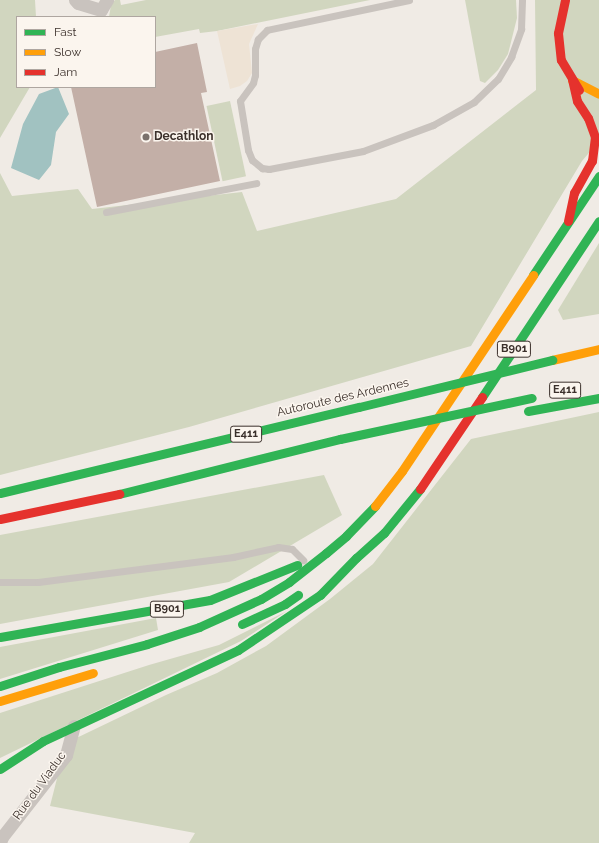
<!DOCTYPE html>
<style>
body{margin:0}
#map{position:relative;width:599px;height:843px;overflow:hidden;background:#f0ebe5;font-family:Raleway,sans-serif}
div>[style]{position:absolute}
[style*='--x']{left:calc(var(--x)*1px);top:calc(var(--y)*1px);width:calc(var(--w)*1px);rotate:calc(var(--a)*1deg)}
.green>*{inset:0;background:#d1d6bf;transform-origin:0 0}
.plaza>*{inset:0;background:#eee3d5}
.water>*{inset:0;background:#a1c2c1}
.building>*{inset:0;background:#c3afa7}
.lane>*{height:7px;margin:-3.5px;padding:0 3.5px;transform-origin:3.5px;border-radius:3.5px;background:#c9c3be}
.street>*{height:13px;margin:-6.5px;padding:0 6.5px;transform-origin:6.5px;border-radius:6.5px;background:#c9c3be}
.fast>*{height:9px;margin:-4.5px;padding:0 4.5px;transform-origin:4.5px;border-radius:4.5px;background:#30b455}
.slow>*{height:9px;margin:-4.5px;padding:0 4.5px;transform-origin:4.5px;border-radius:4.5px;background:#ff9f0a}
.jam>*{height:9px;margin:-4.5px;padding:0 4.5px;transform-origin:4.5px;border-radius:4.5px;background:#e5322d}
.fast-bridge>*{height:9px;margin:-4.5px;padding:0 4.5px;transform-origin:4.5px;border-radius:4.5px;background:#30b455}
.dots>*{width:11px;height:11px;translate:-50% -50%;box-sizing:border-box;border:2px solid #fbf5ee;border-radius:50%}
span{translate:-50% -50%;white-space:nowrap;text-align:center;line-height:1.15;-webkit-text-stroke:3px #fbf5ee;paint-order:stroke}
.shield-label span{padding:1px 3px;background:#fbf5ee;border:1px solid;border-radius:3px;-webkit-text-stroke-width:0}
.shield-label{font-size:11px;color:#3b302b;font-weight:700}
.poi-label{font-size:12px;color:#3b302b;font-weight:700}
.left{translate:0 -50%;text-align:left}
.street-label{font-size:12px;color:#3b302b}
.legend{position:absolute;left:16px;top:16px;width:140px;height:72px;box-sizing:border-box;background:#fbf5ee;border:1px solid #aea6a0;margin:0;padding:5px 7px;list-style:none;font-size:12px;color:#3b302b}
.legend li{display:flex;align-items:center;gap:8px;height:20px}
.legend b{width:20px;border:1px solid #aea6a0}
</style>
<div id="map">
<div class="green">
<i style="clip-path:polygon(0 0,35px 0,36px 17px,17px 17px,17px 87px,30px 87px,0 138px)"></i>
<i style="clip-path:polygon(115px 0,120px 0,121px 5px,146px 0,370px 0,217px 31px,200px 33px,199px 29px,155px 37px,155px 17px,109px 17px,111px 5px)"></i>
<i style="clip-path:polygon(465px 0,516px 0,517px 18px,508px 54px,498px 70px,485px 83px,480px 81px)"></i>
<i style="clip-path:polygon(535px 0,599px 0,599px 141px,582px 161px,471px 346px,189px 427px,0 475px,0 173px,12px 196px,78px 189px,92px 209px,242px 192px,257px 231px,396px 199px,536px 90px)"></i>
<i style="left:230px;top:101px;width:77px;height:24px;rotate:78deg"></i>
<i style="clip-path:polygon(599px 243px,599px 314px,563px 320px,558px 310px)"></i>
<i style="clip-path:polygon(599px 412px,599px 843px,189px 843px,195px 833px,50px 806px,66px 743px,166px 695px,217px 673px,266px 646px,330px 599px,373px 564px,471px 439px)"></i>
<i style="clip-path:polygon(324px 475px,342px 515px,229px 582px,0 624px,0 535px)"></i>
<i style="clip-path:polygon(287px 611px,241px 641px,0 758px,0 713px,149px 665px,219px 645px)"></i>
<i style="clip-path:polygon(156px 618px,158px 630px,0 679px,0 647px)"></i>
</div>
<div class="plaza">
<i style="clip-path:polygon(258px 24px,249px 44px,252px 73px,247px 81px,240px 86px,230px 89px,217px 31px)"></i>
</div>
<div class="water">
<i style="clip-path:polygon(58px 87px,69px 114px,56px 132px,51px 165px,39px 180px,11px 168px,23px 124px,39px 94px)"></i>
</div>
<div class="building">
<i style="clip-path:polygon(197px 43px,207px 92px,201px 93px,220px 181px,97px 207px,71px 87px,155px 87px,155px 52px)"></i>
</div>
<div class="lane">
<i style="--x:409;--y:0;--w:145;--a:168.1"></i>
<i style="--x:267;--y:30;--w:13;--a:135"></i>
<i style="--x:258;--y:39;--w:10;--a:107"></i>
<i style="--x:255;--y:49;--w:26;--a:90"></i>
<i style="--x:255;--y:75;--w:8;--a:104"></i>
<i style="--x:253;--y:83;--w:22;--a:126"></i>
<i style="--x:240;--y:101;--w:50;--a:80.7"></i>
<i style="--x:248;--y:150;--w:11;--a:68"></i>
<i style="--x:252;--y:160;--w:13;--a:39"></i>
<i style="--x:262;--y:168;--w:7;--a:8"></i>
<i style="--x:269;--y:169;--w:96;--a:-10.8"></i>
<i style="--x:363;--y:151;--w:75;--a:-20.4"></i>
<i style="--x:433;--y:125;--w:47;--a:-29.3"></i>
<i style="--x:474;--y:102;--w:33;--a:-44"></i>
<i style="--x:498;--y:79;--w:26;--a:-59"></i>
<i style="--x:511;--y:57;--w:30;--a:-70"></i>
<i style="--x:521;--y:29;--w:29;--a:-88"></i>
<i style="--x:106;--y:212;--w:153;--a:-10.9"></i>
<i style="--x:0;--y:582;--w:38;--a:0"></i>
<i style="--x:38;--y:582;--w:197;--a:-7.3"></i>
<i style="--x:233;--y:557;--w:46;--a:-12.5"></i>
<i style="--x:278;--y:547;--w:14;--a:8"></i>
<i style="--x:292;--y:549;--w:16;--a:45"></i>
</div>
<div class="street">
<i style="--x:75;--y:0;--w:4;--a:45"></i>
<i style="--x:78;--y:3;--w:24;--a:17"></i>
<i style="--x:101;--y:10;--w:12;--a:-59"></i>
<i style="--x:0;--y:843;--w:6;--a:-72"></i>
<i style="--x:2;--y:837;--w:104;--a:-52"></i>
<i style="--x:66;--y:755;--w:30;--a:-75"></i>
</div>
<div class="fast">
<i style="--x:533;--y:275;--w:119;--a:-56.3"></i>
<i style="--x:482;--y:397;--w:211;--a:-56.4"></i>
<i style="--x:528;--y:411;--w:72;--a:-10.4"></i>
<i style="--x:0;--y:493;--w:369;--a:-13.5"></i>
<i style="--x:119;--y:494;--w:228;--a:-14"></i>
<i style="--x:242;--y:624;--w:47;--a:-24.9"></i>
<i style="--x:285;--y:604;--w:16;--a:-35"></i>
<i style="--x:0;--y:637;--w:213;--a:-10"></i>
<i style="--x:210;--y:600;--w:94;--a:-21.9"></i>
<i style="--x:0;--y:686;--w:62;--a:-17.9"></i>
<i style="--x:59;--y:667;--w:91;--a:-14.6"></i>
<i style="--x:147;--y:644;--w:55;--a:-18.1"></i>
<i style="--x:199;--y:627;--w:68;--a:-24.3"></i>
<i style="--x:261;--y:599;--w:33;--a:-31"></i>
<i style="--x:289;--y:582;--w:47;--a:-38.1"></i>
<i style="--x:326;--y:553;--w:26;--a:-40"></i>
<i style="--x:346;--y:536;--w:42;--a:-46"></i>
<i style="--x:0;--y:769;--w:51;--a:-33.1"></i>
<i style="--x:43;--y:741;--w:215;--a:-25"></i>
<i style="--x:238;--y:650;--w:99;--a:-33.9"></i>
<i style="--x:320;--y:595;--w:52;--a:-45.8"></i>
<i style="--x:356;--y:558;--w:38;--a:-42"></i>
<i style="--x:384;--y:533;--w:57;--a:-50.7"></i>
</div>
<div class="slow">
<i style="--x:572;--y:80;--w:30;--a:27"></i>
<i style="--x:552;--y:360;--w:48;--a:-13.2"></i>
<i style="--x:375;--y:506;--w:44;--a:-52.4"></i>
<i style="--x:402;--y:471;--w:236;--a:-56.2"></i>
<i style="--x:0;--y:701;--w:97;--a:-16.8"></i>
</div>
<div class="jam">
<i style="--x:565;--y:0;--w:34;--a:102"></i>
<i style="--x:558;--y:33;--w:27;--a:84"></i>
<i style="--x:561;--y:60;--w:35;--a:59"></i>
<i style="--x:568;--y:221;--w:29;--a:-78"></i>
<i style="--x:574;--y:193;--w:37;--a:-61"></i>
<i style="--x:592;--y:161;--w:24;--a:-83"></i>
<i style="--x:595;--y:137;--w:20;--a:-110"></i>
<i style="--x:588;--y:118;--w:20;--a:-123"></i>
<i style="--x:577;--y:101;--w:22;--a:-103"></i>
<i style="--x:420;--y:489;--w:111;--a:-56"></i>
<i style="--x:0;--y:519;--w:122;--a:-11.9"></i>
</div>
<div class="fast-bridge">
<i style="--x:359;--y:407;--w:199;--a:-13.7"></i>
<i style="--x:340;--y:439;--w:196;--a:-12.1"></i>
</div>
<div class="dots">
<i style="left:146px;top:137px;background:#7a716c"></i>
</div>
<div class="shield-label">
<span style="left:514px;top:349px">B901</span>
<span style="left:565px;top:390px">E411</span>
<span style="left:246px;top:434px">E411</span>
<span style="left:167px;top:609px">B901</span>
</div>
<div class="poi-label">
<span class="left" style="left:154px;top:137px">Decathlon</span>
</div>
<div class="street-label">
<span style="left:343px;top:398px;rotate:-13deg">Autoroute des Ardennes</span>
<span style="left:40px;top:786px;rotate:-54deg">Rue du Viaduc</span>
</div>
<ul class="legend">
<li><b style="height:5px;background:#30b455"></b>Fast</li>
<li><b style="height:5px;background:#ff9f0a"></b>Slow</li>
<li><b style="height:5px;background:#e5322d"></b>Jam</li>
</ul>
</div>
